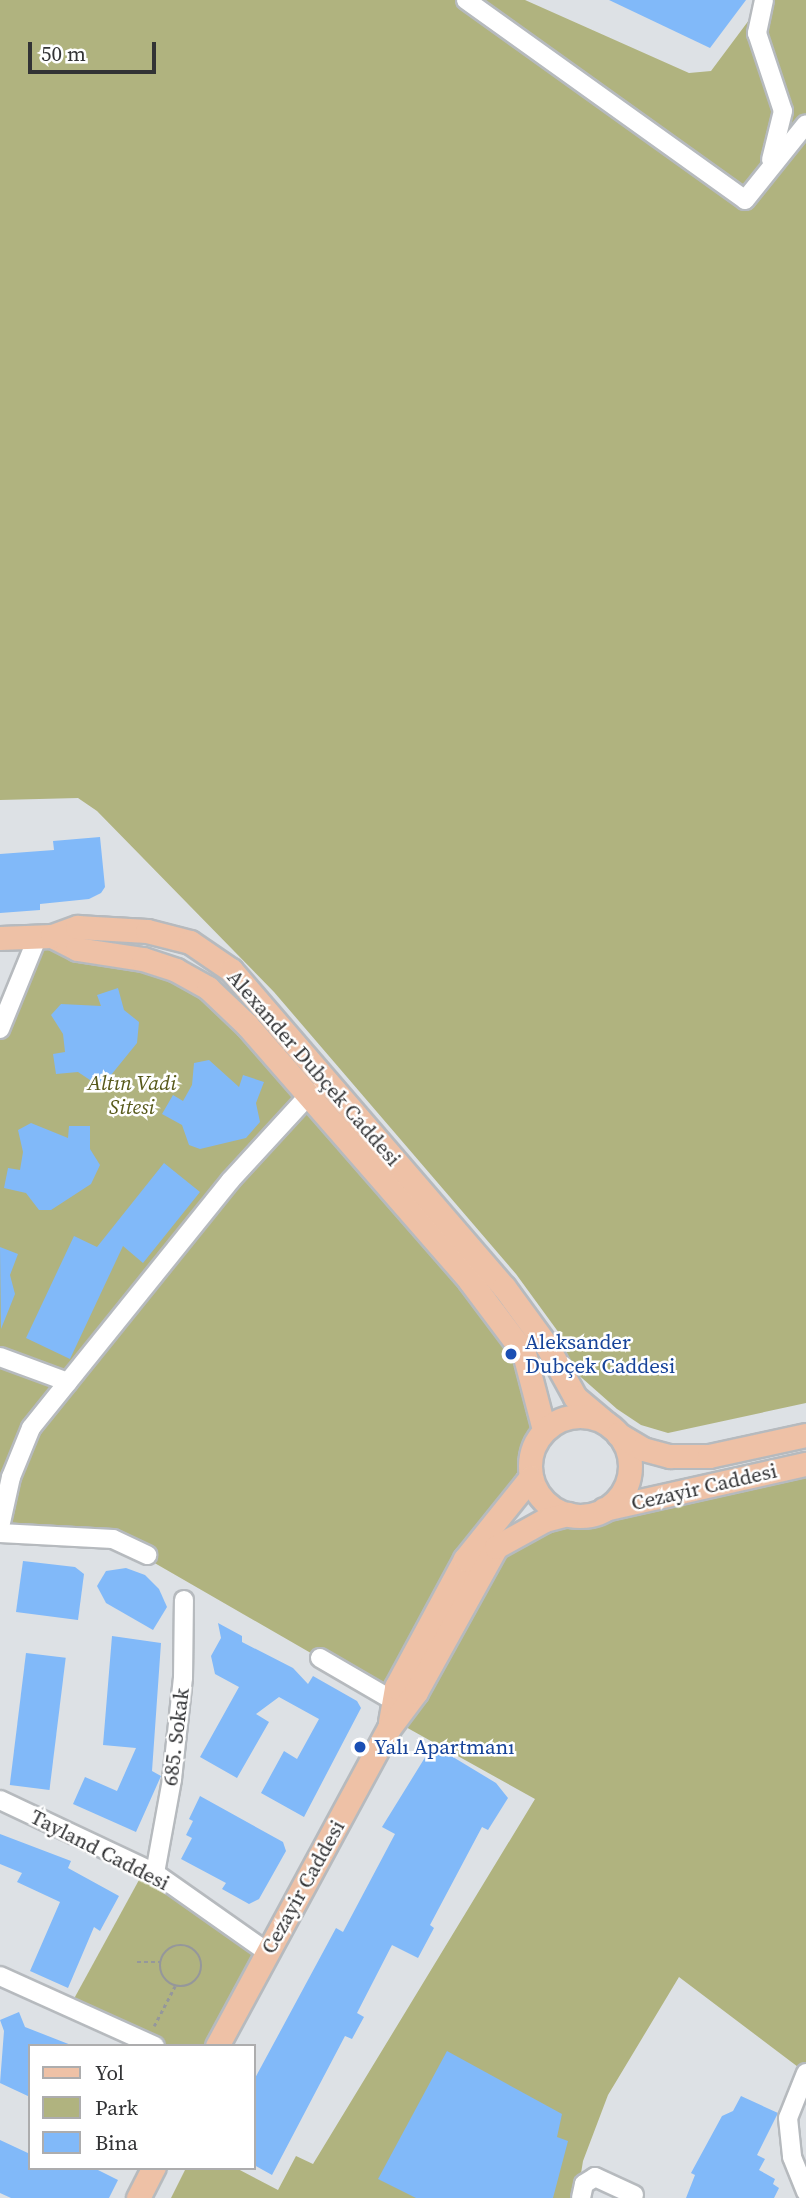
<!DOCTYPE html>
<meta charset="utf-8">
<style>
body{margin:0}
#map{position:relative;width:806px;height:2198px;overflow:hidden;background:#dde1e5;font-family:"Source Serif 4",serif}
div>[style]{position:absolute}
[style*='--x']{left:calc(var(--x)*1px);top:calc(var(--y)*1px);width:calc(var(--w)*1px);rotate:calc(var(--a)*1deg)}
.green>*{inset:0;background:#b0b37f}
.building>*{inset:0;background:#81b9f9;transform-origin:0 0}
.path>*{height:2.5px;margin-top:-1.25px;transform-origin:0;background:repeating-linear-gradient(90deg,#95979b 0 3.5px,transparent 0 7px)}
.path>.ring{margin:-1.25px;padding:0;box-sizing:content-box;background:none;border:2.5px solid #95979b;border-radius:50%}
.roads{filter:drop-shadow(2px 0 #b6babe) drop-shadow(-2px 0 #b6babe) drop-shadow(0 2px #b6babe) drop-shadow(0 -2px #b6babe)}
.minor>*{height:18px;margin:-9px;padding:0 9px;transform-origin:9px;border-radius:9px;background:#fff}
.major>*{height:23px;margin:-11.5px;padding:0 11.5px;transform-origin:11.5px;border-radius:11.5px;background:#eec1a6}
.major>.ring{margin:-11.5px;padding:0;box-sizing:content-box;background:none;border:23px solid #eec1a6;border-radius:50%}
.dots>*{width:19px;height:19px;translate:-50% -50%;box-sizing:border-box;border:4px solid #fff;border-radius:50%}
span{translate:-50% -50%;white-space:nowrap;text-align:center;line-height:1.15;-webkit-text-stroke:5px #fff;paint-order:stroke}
.street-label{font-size:21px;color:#323335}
.park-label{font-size:21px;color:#57591a;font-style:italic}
.transit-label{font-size:21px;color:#164399}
.left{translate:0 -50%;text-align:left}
.legend{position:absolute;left:28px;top:2044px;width:228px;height:126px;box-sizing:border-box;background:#fff;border:2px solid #adadae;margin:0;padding:9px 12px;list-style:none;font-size:21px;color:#323335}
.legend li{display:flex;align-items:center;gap:14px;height:35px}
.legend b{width:35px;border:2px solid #adadae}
.scale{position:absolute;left:28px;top:42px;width:128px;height:32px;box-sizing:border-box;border:4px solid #323335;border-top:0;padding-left:9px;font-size:21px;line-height:24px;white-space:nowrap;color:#323335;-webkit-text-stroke:5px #fff;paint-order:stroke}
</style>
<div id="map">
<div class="green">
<i style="clip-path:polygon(0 0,525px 0,689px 73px,711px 71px,764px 0,806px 0,806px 1403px,668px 1433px,641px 1425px,617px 1409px,574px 1371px,559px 1333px,516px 1274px,274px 992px,97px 811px,78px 798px,0 800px)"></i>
<i style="clip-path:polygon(38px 936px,208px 988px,470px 1281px,537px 1395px,535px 1443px,465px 1559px,394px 1701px,113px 1539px,0 1533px,0 1029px)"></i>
<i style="clip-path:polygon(806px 1464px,806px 2073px,679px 1977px,608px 2095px,583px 2161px,577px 2198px,171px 2198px,186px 2168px,236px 2168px,278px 2190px,296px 2156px,313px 2164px,535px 1799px,395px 1721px,496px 1547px,568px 1514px,598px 1512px)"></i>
<i style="clip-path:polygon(145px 1869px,267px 1952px,217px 2046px,155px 2046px,70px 2006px)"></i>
</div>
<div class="building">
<i style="clip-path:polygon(609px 0,746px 0,710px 48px)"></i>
<i style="clip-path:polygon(100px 837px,105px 887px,101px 893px,89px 899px,40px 904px,40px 910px,0 913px,0 854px,54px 850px,53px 841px)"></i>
<i style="clip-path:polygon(118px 988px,124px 1010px,139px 1022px,137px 1043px,107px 1080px,96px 1084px,78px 1072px,56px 1074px,53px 1054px,65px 1052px,63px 1034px,51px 1015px,61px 1004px,101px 1006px,97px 995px)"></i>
<i style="clip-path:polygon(209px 1060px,239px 1087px,243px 1075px,264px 1082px,256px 1103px,260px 1122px,246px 1138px,200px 1149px,189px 1145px,182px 1125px,162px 1114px,173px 1095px,183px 1101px,192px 1085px,194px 1063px)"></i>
<i style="clip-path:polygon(31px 1123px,68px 1138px,69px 1126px,90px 1126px,90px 1149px,100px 1165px,91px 1184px,51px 1210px,39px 1210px,26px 1193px,4px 1188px,8px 1168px,20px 1170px,23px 1152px,18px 1130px)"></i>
<i style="clip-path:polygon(164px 1163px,200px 1192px,143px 1263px,123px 1246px,70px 1359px,26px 1338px,74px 1236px,97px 1247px)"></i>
<i style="clip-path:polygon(0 1247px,18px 1254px,10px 1275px,15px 1294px,1px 1329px)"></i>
<i style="clip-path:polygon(23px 1561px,75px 1567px,84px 1574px,78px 1620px,16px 1612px)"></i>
<i style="clip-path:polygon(126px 1568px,145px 1575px,159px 1589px,167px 1607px,153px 1630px,106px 1603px,97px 1586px,106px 1571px)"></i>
<i style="clip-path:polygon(218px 1623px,242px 1636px,242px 1642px,293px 1668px,308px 1684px,313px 1676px,357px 1701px,361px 1708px,304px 1817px,261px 1793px,284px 1751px,297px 1759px,319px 1719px,279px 1697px,256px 1714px,269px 1722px,237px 1778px,200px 1757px,239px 1687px,215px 1674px,211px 1656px,221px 1638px)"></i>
<i style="clip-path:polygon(112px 1636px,161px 1643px,152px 1771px,161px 1776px,136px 1832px,73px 1804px,85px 1777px,117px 1791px,136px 1748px,103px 1745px)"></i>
<i style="left:26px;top:1653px;width:40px;height:133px;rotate:7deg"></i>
<i style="clip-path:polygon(429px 1751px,448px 1754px,496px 1783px,508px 1798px,488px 1830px,482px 1827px,430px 1925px,434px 1928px,418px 1958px,392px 1945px,357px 2013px,364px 2017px,352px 2039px,345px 2036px,272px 2175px,254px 2165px,254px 2080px,336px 1928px,343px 1932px,395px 1834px,382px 1827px)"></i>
<i style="clip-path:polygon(200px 1796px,283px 1842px,286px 1851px,259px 1899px,249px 1904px,222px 1889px,226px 1883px,181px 1859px,192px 1838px,186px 1835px,193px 1821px,189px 1819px)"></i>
<i style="clip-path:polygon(0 1834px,71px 1861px,68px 1868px,119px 1896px,100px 1931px,94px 1927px,68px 1988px,30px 1971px,60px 1902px,17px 1882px,22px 1873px,0 1864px)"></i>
<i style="clip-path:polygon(19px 2012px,25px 2027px,71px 2045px,30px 2046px,30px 2097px,0 2083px,4px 2031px,0 2020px)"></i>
<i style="clip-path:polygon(447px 2051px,562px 2114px,557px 2137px,568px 2141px,553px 2198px,416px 2198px,378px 2179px)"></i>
<i style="clip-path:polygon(741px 2096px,778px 2113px,757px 2155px,765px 2159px,759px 2170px,775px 2179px,773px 2184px,779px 2188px,774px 2198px,686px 2198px,695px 2175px,691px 2173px,722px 2116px,733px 2111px)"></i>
<i style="clip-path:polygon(0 2140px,30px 2154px,30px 2168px,94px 2168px,118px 2180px,109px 2198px,11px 2198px,0 2193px)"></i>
</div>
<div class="path">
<i class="ring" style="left:160px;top:1945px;width:39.5px;height:39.5px"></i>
<i style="--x:137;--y:1962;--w:24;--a:0"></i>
<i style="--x:154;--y:2026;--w:45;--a:-62.3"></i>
</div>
<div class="roads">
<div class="minor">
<i style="--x:466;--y:0;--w:343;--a:35.6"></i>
<i style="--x:745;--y:200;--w:97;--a:-51.2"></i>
<i style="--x:764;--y:0;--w:34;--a:102"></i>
<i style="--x:757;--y:33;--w:82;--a:71.6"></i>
<i style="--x:783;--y:111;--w:50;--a:103.8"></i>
<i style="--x:0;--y:1029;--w:100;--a:-67.8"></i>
<i style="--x:0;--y:1357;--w:72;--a:20.2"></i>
<i style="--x:68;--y:1382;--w:59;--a:128.8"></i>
<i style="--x:31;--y:1428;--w:53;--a:112.2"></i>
<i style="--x:11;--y:1477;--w:51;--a:102.4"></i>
<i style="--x:68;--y:1382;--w:258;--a:-51.1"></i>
<i style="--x:230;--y:1181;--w:120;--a:-47.4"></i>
<i style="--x:0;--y:1533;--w:113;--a:3"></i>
<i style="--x:113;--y:1539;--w:38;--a:25"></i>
<i style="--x:320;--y:1658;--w:86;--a:30.2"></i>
<i style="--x:0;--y:1800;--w:171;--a:25.2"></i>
<i style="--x:155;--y:1873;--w:137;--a:35.2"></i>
<i style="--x:155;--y:1873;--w:96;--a:-79.7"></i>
<i style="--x:172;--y:1779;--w:102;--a:-83.8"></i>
<i style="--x:183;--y:1678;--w:78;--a:-89.3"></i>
<i style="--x:0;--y:1976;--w:170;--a:24.3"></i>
<i style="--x:806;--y:2073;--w:48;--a:111.8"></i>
<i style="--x:788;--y:2118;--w:39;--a:84"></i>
<i style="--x:792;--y:2157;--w:38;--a:68"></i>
<i style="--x:581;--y:2198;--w:14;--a:-78"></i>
<i style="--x:584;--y:2184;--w:13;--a:-32"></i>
<i style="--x:595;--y:2177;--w:43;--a:24.8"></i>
</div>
<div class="major">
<i style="--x:52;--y:936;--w:28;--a:27"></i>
<i style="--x:77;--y:949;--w:67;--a:8.6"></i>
<i style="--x:143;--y:959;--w:35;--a:18"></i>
<i style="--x:176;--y:970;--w:37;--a:29"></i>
<i style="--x:208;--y:988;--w:54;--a:43.5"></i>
<i style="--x:247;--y:1025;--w:340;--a:48.9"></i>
<i style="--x:470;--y:1281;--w:90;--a:53.1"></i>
<i style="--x:524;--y:1353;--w:80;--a:75.4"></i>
<i style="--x:0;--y:938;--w:52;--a:-2.2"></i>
<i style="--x:52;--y:936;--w:27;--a:-20"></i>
<i style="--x:77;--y:927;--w:70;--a:3.3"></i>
<i style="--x:147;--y:931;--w:44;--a:14.3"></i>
<i style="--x:190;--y:942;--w:50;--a:34.3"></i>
<i style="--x:231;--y:970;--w:418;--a:49.3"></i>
<i style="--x:504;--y:1287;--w:73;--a:53.9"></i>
<i style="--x:547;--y:1346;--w:58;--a:61.2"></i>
<i style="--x:575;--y:1397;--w:40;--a:40"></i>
<i class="ring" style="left:530px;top:1416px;width:77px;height:77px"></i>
<i style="--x:618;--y:1434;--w:29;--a:31"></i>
<i style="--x:643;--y:1449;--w:28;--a:15"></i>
<i style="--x:670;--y:1456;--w:39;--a:0"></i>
<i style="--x:709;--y:1456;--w:99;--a:-12.2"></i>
<i style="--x:604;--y:1509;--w:207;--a:-12.6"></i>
<i style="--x:390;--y:1722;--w:36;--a:-80"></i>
<i style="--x:396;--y:1687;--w:145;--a:-61.7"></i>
<i style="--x:465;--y:1559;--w:105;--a:-51.2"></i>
<i style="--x:217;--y:2046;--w:362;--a:-61.6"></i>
<i style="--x:389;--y:1728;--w:45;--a:-53.1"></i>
<i style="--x:416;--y:1692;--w:166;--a:-61.1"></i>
<i style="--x:496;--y:1547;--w:56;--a:-28.9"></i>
<i style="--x:545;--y:1520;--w:24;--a:-15"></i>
<i style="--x:138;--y:2198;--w:34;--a:-63"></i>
</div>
</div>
<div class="dots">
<i style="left:511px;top:1354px;background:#1a4fb4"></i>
<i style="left:360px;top:1747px;background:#1a4fb4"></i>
</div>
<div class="street-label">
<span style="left:314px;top:1068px;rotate:49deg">Alexander Dubçek Caddesi</span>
<span style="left:704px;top:1487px;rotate:-13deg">Cezayir Caddesi</span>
<span style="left:176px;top:1737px;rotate:-83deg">685. Sokak</span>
<span style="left:100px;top:1850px;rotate:27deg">Tayland Caddesi</span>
<span style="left:303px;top:1887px;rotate:-61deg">Cezayir Caddesi</span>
</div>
<div class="park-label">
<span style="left:132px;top:1095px">Altın Vadi<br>Sitesi</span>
</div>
<div class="transit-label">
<span class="left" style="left:525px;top:1354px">Aleksander<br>Dubçek Caddesi</span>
<span class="left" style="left:374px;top:1747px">Yalı Apartmanı</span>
</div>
<ul class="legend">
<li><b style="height:9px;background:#eec1a6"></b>Yol</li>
<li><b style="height:19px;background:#b0b37f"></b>Park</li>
<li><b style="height:19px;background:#81b9f9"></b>Bina</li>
</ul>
<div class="scale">50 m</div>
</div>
